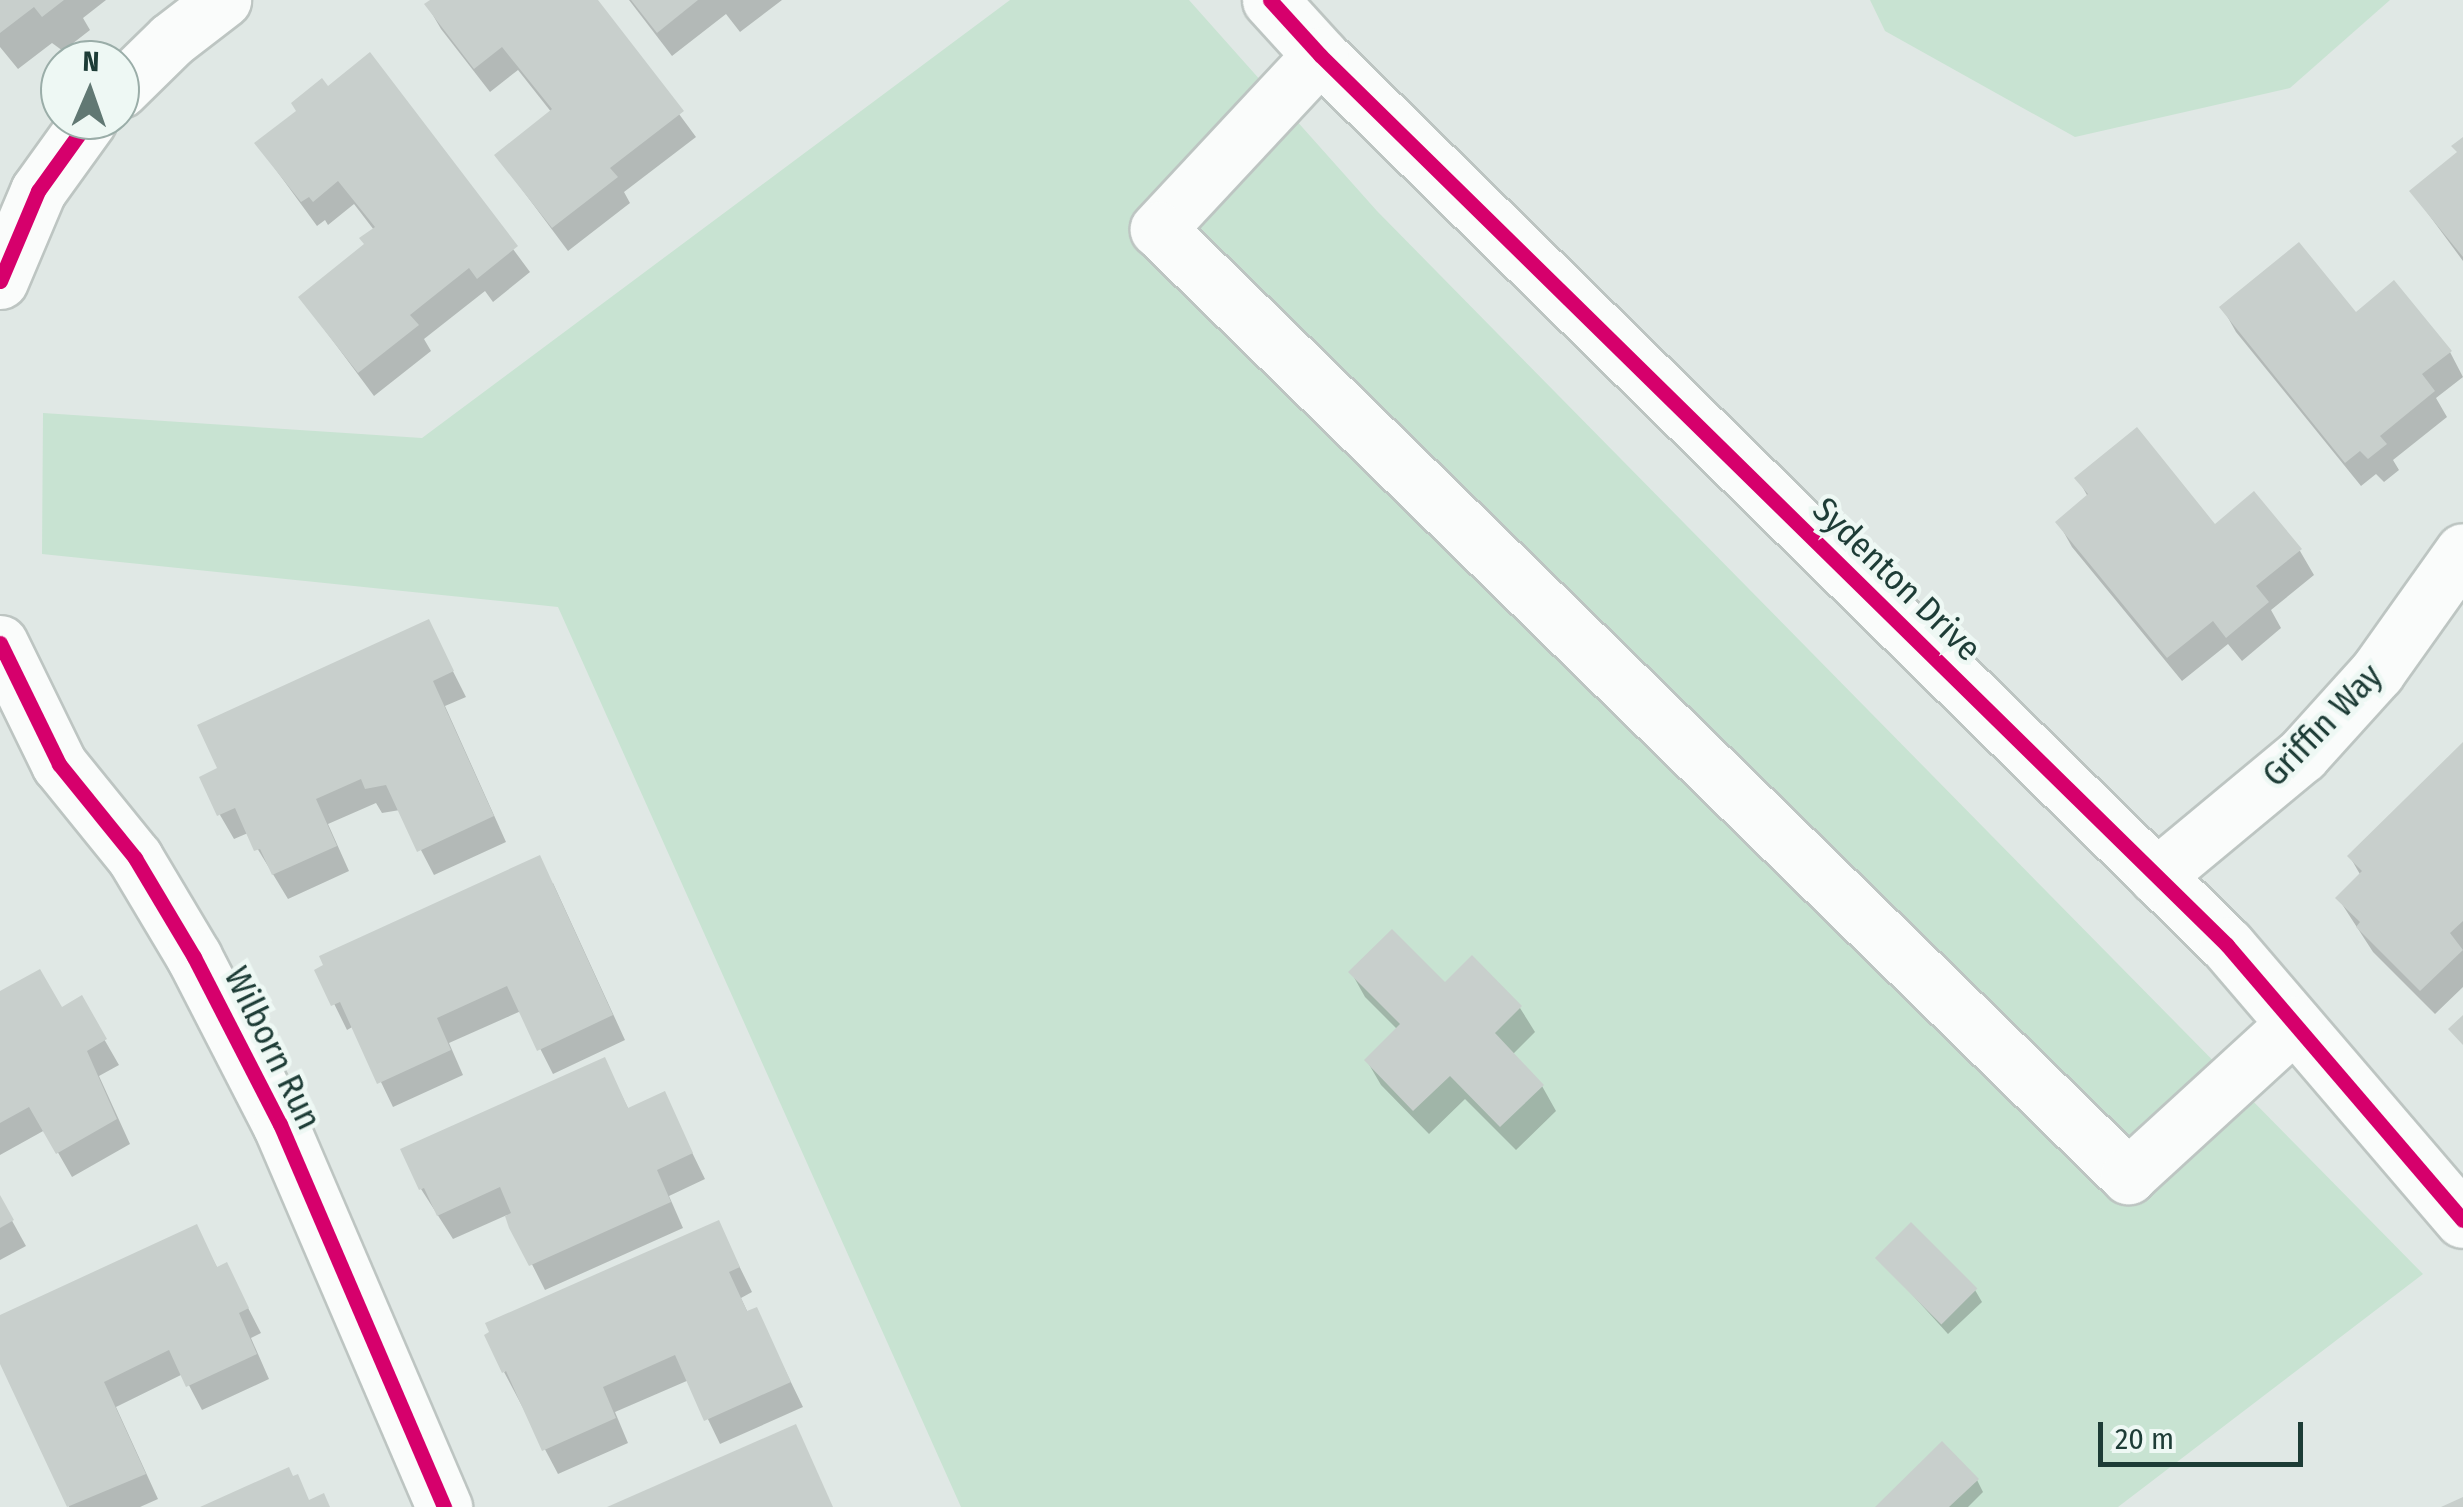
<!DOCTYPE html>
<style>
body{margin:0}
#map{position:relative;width:2463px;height:1507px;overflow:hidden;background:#e0e8e5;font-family:"Fira Sans Condensed",sans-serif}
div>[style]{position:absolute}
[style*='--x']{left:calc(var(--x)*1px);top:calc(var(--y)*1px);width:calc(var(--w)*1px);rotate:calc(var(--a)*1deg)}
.green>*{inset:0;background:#c8e3d2}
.shadow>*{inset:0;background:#0003}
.building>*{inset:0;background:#c8cfcc;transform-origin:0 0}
.roads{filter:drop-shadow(2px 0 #bdc5c2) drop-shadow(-2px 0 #bdc5c2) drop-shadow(0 2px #bdc5c2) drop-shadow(0 -2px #bdc5c2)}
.minor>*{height:55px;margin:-27.5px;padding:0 27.5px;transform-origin:27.5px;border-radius:27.5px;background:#fafcfb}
.cycleway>*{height:15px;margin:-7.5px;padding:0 7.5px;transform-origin:7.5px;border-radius:7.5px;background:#d6006c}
span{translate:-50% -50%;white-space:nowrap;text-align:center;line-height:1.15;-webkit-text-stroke:9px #eef8f4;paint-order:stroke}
.street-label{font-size:35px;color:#1d3c36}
.north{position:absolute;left:40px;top:40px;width:100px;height:100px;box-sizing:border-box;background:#eef8f4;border:2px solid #9aada8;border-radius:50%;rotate:2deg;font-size:28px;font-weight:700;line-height:40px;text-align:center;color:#1d3c36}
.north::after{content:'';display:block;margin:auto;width:35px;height:45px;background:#617873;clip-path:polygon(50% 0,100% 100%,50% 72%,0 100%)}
.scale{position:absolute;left:2098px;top:1422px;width:205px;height:45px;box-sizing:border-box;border:5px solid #1d3c36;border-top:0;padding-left:12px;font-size:30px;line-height:35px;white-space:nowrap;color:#1d3c36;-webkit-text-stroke:8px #eef8f4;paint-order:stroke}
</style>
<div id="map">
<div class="green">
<i style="clip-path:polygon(1010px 0,1189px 0,1377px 211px,2423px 1274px,2118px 1507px,961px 1507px,558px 607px,42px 554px,43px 413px,422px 438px)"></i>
<i style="clip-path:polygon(1870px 0,2390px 0,2290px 88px,2075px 137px,1885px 31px)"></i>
</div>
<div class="shadow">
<i style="clip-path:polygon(0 0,106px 0,83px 18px,90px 30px,63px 51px,52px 43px,18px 69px,0 47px)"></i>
<i style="clip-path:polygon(434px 0,595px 0,696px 137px,624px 192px,630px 203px,568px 251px,497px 156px,552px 113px,518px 70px,490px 92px,441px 29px,427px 5px)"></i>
<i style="clip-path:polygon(629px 0,782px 0,740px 32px,726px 14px,672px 56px)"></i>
<i style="clip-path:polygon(370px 56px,530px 272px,493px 302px,485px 291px,424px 339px,431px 351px,374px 396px,301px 298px,366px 246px,374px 230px,354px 204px,328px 225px,325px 220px,317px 226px,257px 144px)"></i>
<i style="clip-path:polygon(2463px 140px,2463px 261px,2412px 192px,2459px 154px)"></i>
<i style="clip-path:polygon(2222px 307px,2356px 315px,2450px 352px,2463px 377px,2436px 398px,2447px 417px,2393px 460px,2399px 470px,2384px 482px,2376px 474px,2361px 486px,2236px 332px)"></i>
<i style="clip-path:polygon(2078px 479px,2215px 527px,2300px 551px,2314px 575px,2271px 610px,2281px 628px,2242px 661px,2228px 644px,2182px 681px,2072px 547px,2058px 522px,2088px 497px)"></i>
<i style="clip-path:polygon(428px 622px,466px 697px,445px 706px,506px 842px,434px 875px,400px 810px,382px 813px,376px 803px,328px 824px,349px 871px,288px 899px,248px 833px,234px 839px,220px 815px,220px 770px)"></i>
<i style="clip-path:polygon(2463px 745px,2463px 987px,2435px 1014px,2373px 952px,2338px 898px,2361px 876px,2350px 857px)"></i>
<i style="clip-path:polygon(553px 883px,625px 1040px,553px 1074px,521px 1011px,449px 1043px,463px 1075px,393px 1107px,354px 1026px,347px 1030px,318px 971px)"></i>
<i style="clip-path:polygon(1472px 958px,1520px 1008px,1535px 1032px,1512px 1055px,1542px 1086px,1556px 1111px,1516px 1150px,1465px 1099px,1429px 1134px,1381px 1085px,1367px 1061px,1398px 1030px,1365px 997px,1351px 972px,1444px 985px)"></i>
<i style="clip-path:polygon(0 994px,61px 1010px,81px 999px,119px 1065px,99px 1076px,130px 1144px,72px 1177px,45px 1130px,0 1155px)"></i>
<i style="clip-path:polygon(604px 1060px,629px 1110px,664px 1095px,705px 1179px,669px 1196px,683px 1228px,545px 1290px,507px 1215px,453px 1239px,421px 1189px)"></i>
<i style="clip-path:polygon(0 1199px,26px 1246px,0 1260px)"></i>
<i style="clip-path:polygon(718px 1223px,752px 1292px,741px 1298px,748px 1313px,756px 1310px,803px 1407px,720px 1444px,689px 1380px,615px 1412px,628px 1443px,558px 1474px,504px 1372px)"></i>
<i style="clip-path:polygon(196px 1228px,218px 1269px,226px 1265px,261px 1333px,251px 1338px,269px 1379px,202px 1410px,183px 1374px,116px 1407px,158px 1499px,140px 1507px,69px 1507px,0 1358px,0 1317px)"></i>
<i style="clip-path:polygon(1878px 1257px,1975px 1290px,1982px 1302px,1948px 1334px)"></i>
<i style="clip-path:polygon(1977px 1480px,1983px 1492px,1968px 1507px,1879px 1507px)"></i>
</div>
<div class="building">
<i style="clip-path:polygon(0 0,64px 0,42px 17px,34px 7px,0 33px)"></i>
<i style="clip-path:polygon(430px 0,598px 0,684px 111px,610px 168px,618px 177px,552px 228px,494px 155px,552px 109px,502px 47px,474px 69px,424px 4px)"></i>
<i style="clip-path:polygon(631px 0,698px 0,657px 33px)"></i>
<i style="clip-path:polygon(370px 52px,518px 246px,477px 279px,469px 268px,410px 315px,419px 325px,358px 373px,298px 297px,364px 244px,359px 238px,375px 227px,338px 181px,313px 202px,309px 197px,301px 202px,254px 143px,296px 111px,291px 103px,322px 78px,328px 86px)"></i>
<i style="clip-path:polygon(2463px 137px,2463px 257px,2409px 191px,2457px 152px,2451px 146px)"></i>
<i style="clip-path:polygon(2299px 242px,2356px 312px,2394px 280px,2452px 351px,2422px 374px,2435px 391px,2380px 436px,2387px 444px,2368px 459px,2360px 451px,2345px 463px,2219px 307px)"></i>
<i style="clip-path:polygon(2137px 427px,2215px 524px,2254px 491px,2302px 549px,2256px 586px,2269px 602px,2226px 638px,2213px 621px,2167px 658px,2055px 522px,2088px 494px,2074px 478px)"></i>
<i style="clip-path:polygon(429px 619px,454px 671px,433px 681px,494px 816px,417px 852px,386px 785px,365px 789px,361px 779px,316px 799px,337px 846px,272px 875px,260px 849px,254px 851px,235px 808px,217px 816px,199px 777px,217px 768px,197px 725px)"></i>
<i style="clip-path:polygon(2463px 742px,2463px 921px,2450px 933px,2463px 950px,2420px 991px,2356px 927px,2360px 922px,2335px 898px,2362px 871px,2347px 856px)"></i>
<i style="clip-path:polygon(540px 855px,613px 1015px,537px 1051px,507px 986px,437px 1018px,451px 1050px,377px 1084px,340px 1002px,331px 1006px,314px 970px,323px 965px,319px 956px)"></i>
<i style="clip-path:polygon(1392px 929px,1445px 982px,1472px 955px,1522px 1006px,1495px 1033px,1544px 1085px,1500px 1127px,1450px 1076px,1413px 1111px,1364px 1060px,1400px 1024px,1348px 972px)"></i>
<i style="clip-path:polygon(40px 969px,62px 1007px,82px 995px,107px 1039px,87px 1051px,117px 1119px,56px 1154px,29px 1107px,0 1123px,0 991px)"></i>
<i style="clip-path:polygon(2463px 1015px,2463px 1045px,2448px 1029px)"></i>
<i style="clip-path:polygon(605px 1057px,628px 1108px,665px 1091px,693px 1153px,657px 1170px,671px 1202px,529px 1266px,509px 1228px,505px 1216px,511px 1213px,500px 1187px,437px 1216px,424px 1188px,419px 1190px,400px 1149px)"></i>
<i style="clip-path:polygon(0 1195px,14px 1220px,0 1228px)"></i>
<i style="clip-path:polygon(719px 1220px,740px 1267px,729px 1272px,747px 1311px,757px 1307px,791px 1382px,704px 1421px,675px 1355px,603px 1387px,616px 1418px,542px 1451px,506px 1371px,502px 1373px,484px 1335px,489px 1332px,485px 1323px)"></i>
<i style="left:1911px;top:1222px;width:94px;height:51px;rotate:45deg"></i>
<i style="clip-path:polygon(197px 1224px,217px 1267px,227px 1262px,249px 1308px,239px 1313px,257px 1354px,186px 1387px,169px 1350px,104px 1382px,146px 1474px,67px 1507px,0 1364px,0 1315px)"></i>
<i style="clip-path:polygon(796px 1424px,833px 1507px,607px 1507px)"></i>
<i style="clip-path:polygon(1942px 1441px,1979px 1479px,1949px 1507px,1875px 1507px)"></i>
<i style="clip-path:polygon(289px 1467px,293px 1476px,298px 1474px,309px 1500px,324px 1493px,330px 1507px,200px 1507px)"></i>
<i style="clip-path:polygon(2463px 1497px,2463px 1507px,2441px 1507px)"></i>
</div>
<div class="roads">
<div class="minor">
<i style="--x:1270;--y:0;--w:74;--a:47.7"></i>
<i style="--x:1320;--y:55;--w:1271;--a:44.46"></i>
<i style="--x:2227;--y:945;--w:362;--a:49.4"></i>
<i style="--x:1320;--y:55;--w:238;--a:133"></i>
<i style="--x:1158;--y:229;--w:1356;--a:44.31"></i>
<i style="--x:2128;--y:1176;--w:225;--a:-42.5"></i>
<i style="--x:120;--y:90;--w:71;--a:-44.4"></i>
<i style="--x:171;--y:40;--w:66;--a:-37.6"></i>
<i style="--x:0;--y:281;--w:98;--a:-67.1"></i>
<i style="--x:38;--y:191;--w:87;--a:-54.3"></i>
<i style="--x:0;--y:643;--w:135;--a:64"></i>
<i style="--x:59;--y:764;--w:121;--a:51"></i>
<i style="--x:135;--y:858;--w:115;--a:59.2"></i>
<i style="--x:194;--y:957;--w:188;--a:62.8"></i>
<i style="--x:280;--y:1124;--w:417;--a:66.8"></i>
<i style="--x:2156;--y:876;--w:190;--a:-39.7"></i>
<i style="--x:2302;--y:755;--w:112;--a:-47.9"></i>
<i style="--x:2377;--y:672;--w:148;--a:-54.6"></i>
</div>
</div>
<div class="cycleway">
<i style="--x:1270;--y:0;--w:74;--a:47.7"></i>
<i style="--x:1320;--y:55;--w:1271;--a:44.46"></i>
<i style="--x:2227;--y:945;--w:362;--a:49.4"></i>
<i style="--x:0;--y:281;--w:98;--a:-67.1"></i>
<i style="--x:38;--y:191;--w:87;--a:-54.3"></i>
<i style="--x:0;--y:643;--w:135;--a:64"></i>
<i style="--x:59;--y:764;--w:121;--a:51"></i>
<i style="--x:135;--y:858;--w:115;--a:59.2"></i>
<i style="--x:194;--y:957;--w:188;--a:62.8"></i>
<i style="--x:280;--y:1124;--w:417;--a:66.8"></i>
</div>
<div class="street-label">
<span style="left:1897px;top:579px;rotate:44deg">Sydenton Drive</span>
<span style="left:2322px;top:725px;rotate:-46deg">Griffin Way</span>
<span style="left:273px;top:1048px;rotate:64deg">Wilborn Run</span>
</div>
<div class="north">N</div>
<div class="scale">20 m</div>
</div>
